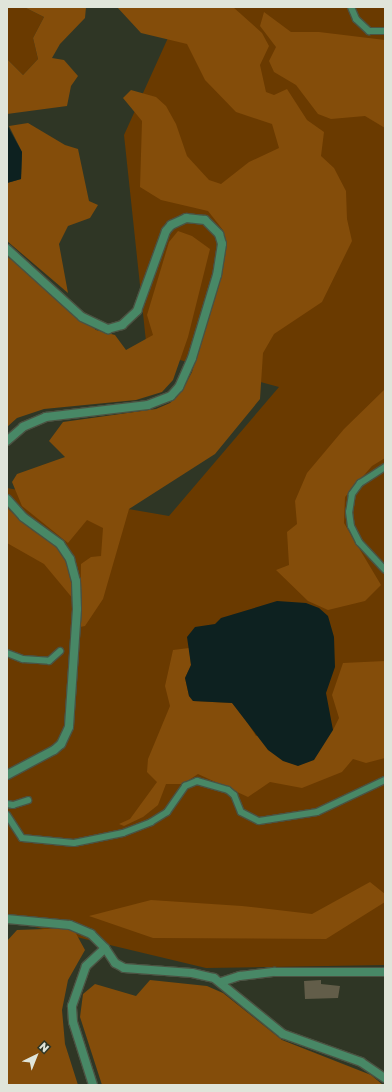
<!DOCTYPE html>
<style>
body{margin:0}
#map{position:relative;width:392px;height:1092px;overflow:hidden;background:#2f3625;font-family:"Golos Text",sans-serif}
div>[style]{position:absolute}
[style*='--x']{left:calc(var(--x)*1px);top:calc(var(--y)*1px);width:calc(var(--w)*1px);rotate:calc(var(--a)*1deg)}
.green>*{inset:0;background:#6a3a00}
.forest>*{inset:0;background:#844d0a}
.water>*{inset:0;background:#0d2120}
.building>*{inset:0;background:#625d49}
.roads{filter:drop-shadow(1px 0 #4b5242) drop-shadow(-1px 0 #4b5242) drop-shadow(0 1px #4b5242) drop-shadow(0 -1px #4b5242)}
.service>*{height:6px;margin:-3px;padding:0 3px;transform-origin:3px;border-radius:3px;background:#488866}
.minor>*{height:8px;margin:-4px;padding:0 4px;transform-origin:4px;border-radius:4px;background:#488866}
span{translate:-50% -50%;white-space:nowrap;text-align:center;line-height:1.15;-webkit-text-stroke:3.5px #2f3625;paint-order:stroke}
.frame{position:absolute;inset:0;border:8px solid #e0e5da;pointer-events:none}
.north{position:absolute;left:16px;top:1036px;width:40px;height:40px;-webkit-text-stroke:3px #2f3625;paint-order:stroke;rotate:43deg;font-size:11px;font-weight:700;line-height:16px;text-align:center;color:#e0e5da}
.north::after{content:'';display:block;margin:auto;width:14px;height:18px;background:#e0e5da;clip-path:polygon(50% 0,100% 100%,50% 72%,0 100%)}
</style>
<div id="map">
<div class="green">
<i style="clip-path:polygon(7px 7px,24px 7px,44px 17px,33px 38px,38px 59px,23px 75px,7px 59px)"></i>
<i style="clip-path:polygon(182px 7px,385px 7px,385px 965px,206px 968px,22px 924px,7px 917px,7px 488px,169px 516px,279px 387px,147px 351px,124px 135px)"></i>
</div>
<div class="forest">
<i style="clip-path:polygon(24px 7px,86px 7px,85px 18px,60px 44px,52px 58px,64px 60px,78px 76px,71px 86px,67px 106px,7px 114px,7px 59px,23px 75px,38px 59px,33px 38px,44px 17px)"></i>
<i style="clip-path:polygon(117px 7px,233px 7px,262px 33px,269px 46px,260px 65px,266px 92px,274px 95px,287px 89px,307px 120px,324px 132px,321px 156px,334px 168px,346px 191px,347px 219px,352px 241px,322px 302px,274px 334px,263px 353px,260px 399px,215px 454px,129px 509px,103px 599px,85px 626px,80px 627px,81px 564px,91px 557px,101px 556px,103px 528px,87px 520px,68px 543px,22px 506px,12px 482px,17px 474px,65px 457px,49px 441px,63px 422px,156px 409px,170px 403px,182px 391px,192px 372px,226px 245px,223px 230px,208px 211px,161px 200px,140px 187px,142px 121px,123px 98px,131px 90px,156px 97px,166px 106px,176px 124px,187px 156px,209px 180px,221px 184px,249px 162px,279px 148px,272px 124px,236px 112px,205px 80px,187px 44px,141px 33px)"></i>
<i style="clip-path:polygon(264px 12px,291px 32px,319px 32px,385px 40px,385px 128px,365px 116px,331px 119px,318px 114px,296px 85px,274px 72px,269px 61px,276px 47px,260px 26px)"></i>
<i style="clip-path:polygon(28px 123px,65px 145px,78px 149px,89px 201px,98px 205px,90px 218px,68px 226px,59px 244px,68px 293px,7px 241px,7px 183px,21px 179px,22px 152px,9px 126px)"></i>
<i style="clip-path:polygon(178px 231px,192px 236px,210px 249px,188px 337px,173px 380px,162px 392px,136px 400px,44px 409px,17px 418px,7px 427px,7px 256px,96px 330px,115px 335px,126px 350px,153px 335px,147px 315px,169px 242px)"></i>
<i style="clip-path:polygon(385px 389px,385px 458px,372px 466px,345px 497px,344px 523px,381px 585px,365px 601px,328px 610px,308px 601px,276px 570px,289px 565px,287px 532px,297px 524px,295px 501px,307px 473px,344px 429px)"></i>
<i style="clip-path:polygon(7px 508px,32px 530px,56px 546px,67px 562px,72px 575px,74px 600px,44px 564px,7px 543px)"></i>
<i style="clip-path:polygon(189px 648px,191px 665px,185px 678px,189px 696px,193px 701px,232px 703px,240px 711px,256px 736px,333px 730px,339px 718px,332px 695px,343px 663px,385px 661px,385px 758px,366px 763px,353px 759px,342px 772px,302px 788px,270px 782px,248px 797px,198px 774px,183px 784px,166px 784px,158px 805px,143px 817px,124px 826px,119px 824px,130px 819px,157px 782px,147px 772px,148px 759px,170px 706px,165px 686px,173px 650px)"></i>
<i style="clip-path:polygon(370px 882px,385px 894px,385px 902px,326px 939px,153px 938px,89px 916px,151px 900px,242px 906px,312px 914px)"></i>
<i style="clip-path:polygon(73px 928px,85px 950px,68px 980px,62px 1010px,65px 1044px,78px 1085px,7px 1085px,7px 941px,17px 930px)"></i>
<i style="clip-path:polygon(150px 980px,207px 986px,223px 993px,282px 1040px,371px 1075px,383px 1085px,102px 1085px,80px 1017px,83px 994px,95px 984px,136px 996px)"></i>
</div>
<div class="water">
<i style="clip-path:polygon(7px 125px,22px 152px,21px 179px,7px 183px)"></i>
<i style="clip-path:polygon(277px 601px,306px 603px,319px 608px,328px 616px,334px 637px,335px 667px,326px 693px,333px 730px,314px 760px,298px 766px,283px 761px,268px 750px,232px 703px,193px 701px,189px 696px,185px 678px,191px 665px,187px 637px,195px 627px,215px 624px,221px 618px)"></i>
</div>
<div class="building">
<i style="clip-path:polygon(321px 980px,321px 984px,340px 986px,338px 998px,305px 999px,304px 981px)"></i>
</div>
<div class="roads">
<div class="service">
<i style="--x:351;--y:7;--w:13;--a:67"></i>
<i style="--x:356;--y:19;--w:18;--a:43"></i>
<i style="--x:369;--y:31;--w:16;--a:0"></i>
<i style="--x:385;--y:467;--w:30;--a:147"></i>
<i style="--x:360;--y:483;--w:14;--a:126"></i>
<i style="--x:352;--y:494;--w:18;--a:99"></i>
<i style="--x:349;--y:512;--w:14;--a:82"></i>
<i style="--x:351;--y:526;--w:18;--a:63"></i>
<i style="--x:359;--y:542;--w:38;--a:47"></i>
<i style="--x:7;--y:653;--w:17;--a:21"></i>
<i style="--x:23;--y:659;--w:26;--a:4"></i>
<i style="--x:49;--y:661;--w:15;--a:-42"></i>
<i style="--x:7;--y:804;--w:6;--a:9"></i>
<i style="--x:13;--y:805;--w:16;--a:-18"></i>
<i style="--x:7;--y:815;--w:27;--a:57"></i>
<i style="--x:22;--y:838;--w:52;--a:5.5"></i>
<i style="--x:74;--y:843;--w:50;--a:-11.5"></i>
<i style="--x:123;--y:833;--w:30;--a:-21"></i>
<i style="--x:151;--y:822;--w:19;--a:-32"></i>
<i style="--x:167;--y:812;--w:32;--a:-55"></i>
<i style="--x:185;--y:786;--w:13;--a:-23"></i>
<i style="--x:197;--y:781;--w:32;--a:16"></i>
<i style="--x:228;--y:790;--w:8;--a:40"></i>
<i style="--x:234;--y:795;--w:18;--a:68"></i>
<i style="--x:241;--y:812;--w:20;--a:27"></i>
<i style="--x:259;--y:821;--w:59;--a:-8.8"></i>
<i style="--x:317;--y:812;--w:75;--a:-25.2"></i>
</div>
<div class="minor">
<i style="--x:7;--y:249;--w:101;--a:42.2"></i>
<i style="--x:82;--y:317;--w:29;--a:25"></i>
<i style="--x:108;--y:329;--w:15;--a:-16"></i>
<i style="--x:122;--y:325;--w:21;--a:-43"></i>
<i style="--x:137;--y:311;--w:85;--a:-70.1"></i>
<i style="--x:166;--y:231;--w:8;--a:-50"></i>
<i style="--x:171;--y:225;--w:17;--a:-25"></i>
<i style="--x:186;--y:218;--w:19;--a:6"></i>
<i style="--x:205;--y:220;--w:20;--a:45"></i>
<i style="--x:219;--y:234;--w:10;--a:73"></i>
<i style="--x:222;--y:244;--w:31;--a:99"></i>
<i style="--x:217;--y:275;--w:87;--a:106.8"></i>
<i style="--x:192;--y:358;--w:32;--a:114"></i>
<i style="--x:179;--y:387;--w:12;--a:132"></i>
<i style="--x:171;--y:396;--w:25;--a:159"></i>
<i style="--x:148;--y:405;--w:103;--a:173.3"></i>
<i style="--x:46;--y:417;--w:25;--a:157"></i>
<i style="--x:23;--y:427;--w:21;--a:139"></i>
<i style="--x:7;--y:499;--w:24;--a:48"></i>
<i style="--x:23;--y:517;--w:46;--a:36.1"></i>
<i style="--x:60;--y:544;--w:18;--a:56"></i>
<i style="--x:70;--y:559;--w:23;--a:75"></i>
<i style="--x:76;--y:581;--w:28;--a:88"></i>
<i style="--x:77;--y:609;--w:118;--a:93.9"></i>
<i style="--x:69;--y:727;--w:19;--a:115"></i>
<i style="--x:61;--y:744;--w:9;--a:139"></i>
<i style="--x:54;--y:750;--w:53;--a:152"></i>
<i style="--x:7;--y:919;--w:63;--a:5.4"></i>
<i style="--x:70;--y:925;--w:23;--a:23"></i>
<i style="--x:91;--y:934;--w:20;--a:45"></i>
<i style="--x:105;--y:948;--w:18;--a:56"></i>
<i style="--x:115;--y:963;--w:10;--a:29"></i>
<i style="--x:124;--y:968;--w:68;--a:4.2"></i>
<i style="--x:192;--y:973;--w:23;--a:13"></i>
<i style="--x:214;--y:978;--w:89;--a:39.1"></i>
<i style="--x:283;--y:1034;--w:83;--a:19.7"></i>
<i style="--x:361;--y:1062;--w:29;--a:34"></i>
<i style="--x:221;--y:982;--w:20;--a:-18"></i>
<i style="--x:240;--y:976;--w:35;--a:-7"></i>
<i style="--x:275;--y:972;--w:110;--a:0"></i>
<i style="--x:93;--y:1085;--w:66;--a:-107.6"></i>
<i style="--x:73;--y:1022;--w:16;--a:-94"></i>
<i style="--x:72;--y:1006;--w:42;--a:-70.7"></i>
<i style="--x:86;--y:966;--w:26;--a:-43"></i>
</div>
</div>
<div class="frame"></div>
<div class="north">N</div>
</div>
